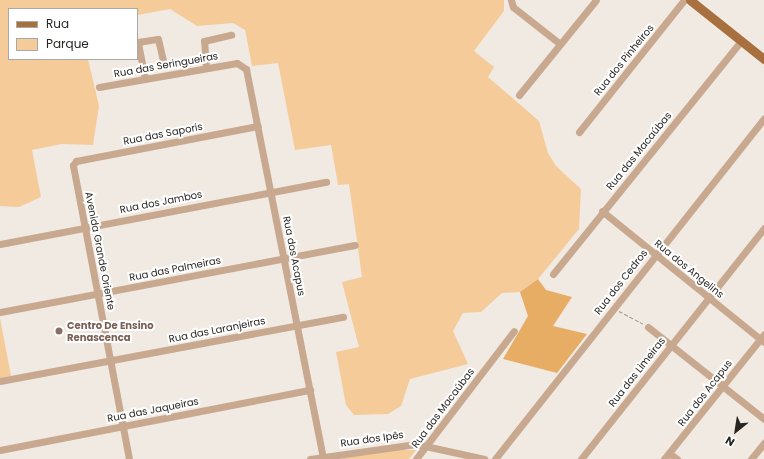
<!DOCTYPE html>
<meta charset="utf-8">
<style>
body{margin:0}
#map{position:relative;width:764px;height:459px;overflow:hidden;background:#f1eae3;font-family:Poppins,sans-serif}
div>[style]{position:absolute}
.green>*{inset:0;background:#f5cb9a}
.forest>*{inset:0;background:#e7ad65}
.path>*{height:1px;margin-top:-0.5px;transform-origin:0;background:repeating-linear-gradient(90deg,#9a9690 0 4px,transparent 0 6px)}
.minor>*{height:7px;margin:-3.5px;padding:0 3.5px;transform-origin:3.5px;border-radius:3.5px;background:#c8a990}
.major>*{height:9px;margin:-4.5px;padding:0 4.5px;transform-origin:4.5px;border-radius:4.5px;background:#a7703e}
.dots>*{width:11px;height:11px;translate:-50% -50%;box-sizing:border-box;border:2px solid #fff;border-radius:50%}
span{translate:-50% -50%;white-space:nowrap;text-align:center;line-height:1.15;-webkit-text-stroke:4px #fff;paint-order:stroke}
.street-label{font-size:10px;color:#272522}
.education-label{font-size:10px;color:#785e54;font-weight:700}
.left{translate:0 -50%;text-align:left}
.legend{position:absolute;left:8px;top:8px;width:130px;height:52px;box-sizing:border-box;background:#fff;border:1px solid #a9a8a7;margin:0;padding:5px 7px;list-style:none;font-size:12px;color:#272522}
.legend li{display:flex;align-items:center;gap:8px;height:20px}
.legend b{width:20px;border:1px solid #a9a8a7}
.north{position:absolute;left:716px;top:411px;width:40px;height:40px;-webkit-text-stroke:3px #fff;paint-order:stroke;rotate:210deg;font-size:11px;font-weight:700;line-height:16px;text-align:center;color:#272522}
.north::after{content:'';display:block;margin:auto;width:14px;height:18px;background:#272522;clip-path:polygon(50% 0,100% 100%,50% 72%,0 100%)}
</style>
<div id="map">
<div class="green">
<div style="clip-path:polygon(0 0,504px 0,504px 11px,474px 51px,494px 67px,488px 77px,539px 121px,548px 153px,556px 166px,581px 189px,579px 229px,538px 279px,520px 292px,502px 293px,481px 312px,463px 313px,453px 331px,468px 364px,410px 379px,401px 406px,388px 414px,354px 415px,346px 405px,336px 352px,359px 347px,342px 282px,362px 277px,349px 184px,338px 185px,331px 145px,295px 150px,278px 63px,252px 66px,245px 30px,233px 23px,197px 26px,170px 9px,137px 15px,137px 9px,9px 9px,9px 59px,88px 59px,99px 106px,93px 145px,62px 144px,32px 150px,41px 197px,19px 207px,0 206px)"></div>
<div style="clip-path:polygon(0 318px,11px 376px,0 378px)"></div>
<div style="clip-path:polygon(393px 450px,416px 450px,409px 459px,338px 459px)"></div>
</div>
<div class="forest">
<div style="clip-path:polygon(538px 279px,546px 290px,572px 297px,553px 326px,587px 334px,557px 373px,503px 359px,528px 316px,520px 292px)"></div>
</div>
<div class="path">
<div style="left:619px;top:311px;width:27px;rotate:28deg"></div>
</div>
<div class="minor">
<div style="left:511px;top:0;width:7px;rotate:74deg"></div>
<div style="left:513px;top:7px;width:60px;rotate:38.2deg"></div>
<div style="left:206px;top:68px;width:27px;rotate:-94deg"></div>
<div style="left:204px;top:41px;width:28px;rotate:-13deg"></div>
<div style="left:145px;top:79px;width:38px;rotate:-101deg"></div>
<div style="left:138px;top:42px;width:20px;rotate:-9deg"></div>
<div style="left:158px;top:39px;width:23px;rotate:77deg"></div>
<div style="left:99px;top:87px;width:140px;rotate:-9.9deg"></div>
<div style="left:237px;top:63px;width:11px;rotate:34deg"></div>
<div style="left:246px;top:69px;width:398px;rotate:78.8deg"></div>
<div style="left:519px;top:95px;width:122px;rotate:-51deg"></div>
<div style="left:579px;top:132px;width:169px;rotate:-51.5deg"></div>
<div style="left:602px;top:211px;width:208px;rotate:39deg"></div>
<div style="left:0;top:244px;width:332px;rotate:-10.8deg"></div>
<div style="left:553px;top:274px;width:299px;rotate:-51.1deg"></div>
<div style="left:0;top:312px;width:361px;rotate:-10.7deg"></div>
<div style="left:648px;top:327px;width:148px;rotate:38.4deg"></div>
<div style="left:0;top:381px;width:349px;rotate:-10.6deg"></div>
<div style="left:0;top:450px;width:316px;rotate:-11deg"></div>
<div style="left:669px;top:453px;width:10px;rotate:37deg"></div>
<div style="left:129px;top:459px;width:299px;rotate:-100.8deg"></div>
<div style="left:73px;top:165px;width:5px;rotate:-53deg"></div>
<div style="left:76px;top:161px;width:185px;rotate:-10.9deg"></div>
<div style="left:310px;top:459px;width:107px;rotate:-8.1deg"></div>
<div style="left:416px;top:444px;width:70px;rotate:12.4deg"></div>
<div style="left:416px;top:459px;width:161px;rotate:-52.6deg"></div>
<div style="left:495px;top:459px;width:434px;rotate:-51.7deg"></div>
<div style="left:581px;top:459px;width:295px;rotate:-51.6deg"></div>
<div style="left:664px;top:459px;width:160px;rotate:-51.3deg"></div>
<div style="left:751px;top:459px;width:21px;rotate:-51deg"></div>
</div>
<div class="major">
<div style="left:690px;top:0;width:95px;rotate:38.6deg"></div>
</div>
<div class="dots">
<div style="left:59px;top:331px;background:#8d6e63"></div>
</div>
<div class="street-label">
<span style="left:624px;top:60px;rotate:-51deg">Rua dos Pinheiros</span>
<span style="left:166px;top:65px;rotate:-10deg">Rua das Seringueiras</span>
<span style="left:163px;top:134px;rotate:-11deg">Rua das Saporis</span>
<span style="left:639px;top:151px;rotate:-51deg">Rua das Macaúbas</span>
<span style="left:161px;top:202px;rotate:-11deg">Rua dos Jambos</span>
<span style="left:100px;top:251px;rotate:79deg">Avenida Grande Oriente</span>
<span style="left:294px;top:256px;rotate:79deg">Rua dos Acapus</span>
<span style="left:175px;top:269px;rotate:-11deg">Rua das Palmeiras</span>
<span style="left:689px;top:269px;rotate:39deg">Rua dos Angelins</span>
<span style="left:621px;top:282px;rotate:-52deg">Rua dos Cedros</span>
<span style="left:217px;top:330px;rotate:-11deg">Rua das Laranjeiras</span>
<span style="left:637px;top:372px;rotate:-52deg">Rua das Limeiras</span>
<span style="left:705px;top:393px;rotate:-52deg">Rua dos Acapus</span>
<span style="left:443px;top:408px;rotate:-53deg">Rua das Macaúbas</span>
<span style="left:153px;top:410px;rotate:-11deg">Rua das Jaqueiras</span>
<span style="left:372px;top:439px;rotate:-8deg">Rua dos Ipês</span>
</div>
<div class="education-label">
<span class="left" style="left:67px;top:331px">Centro De Ensino<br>Renascenca</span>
</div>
<ul class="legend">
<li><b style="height:5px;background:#a7703e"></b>Rua</li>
<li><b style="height:11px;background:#f5cb9a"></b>Parque</li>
</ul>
<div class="north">N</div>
</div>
